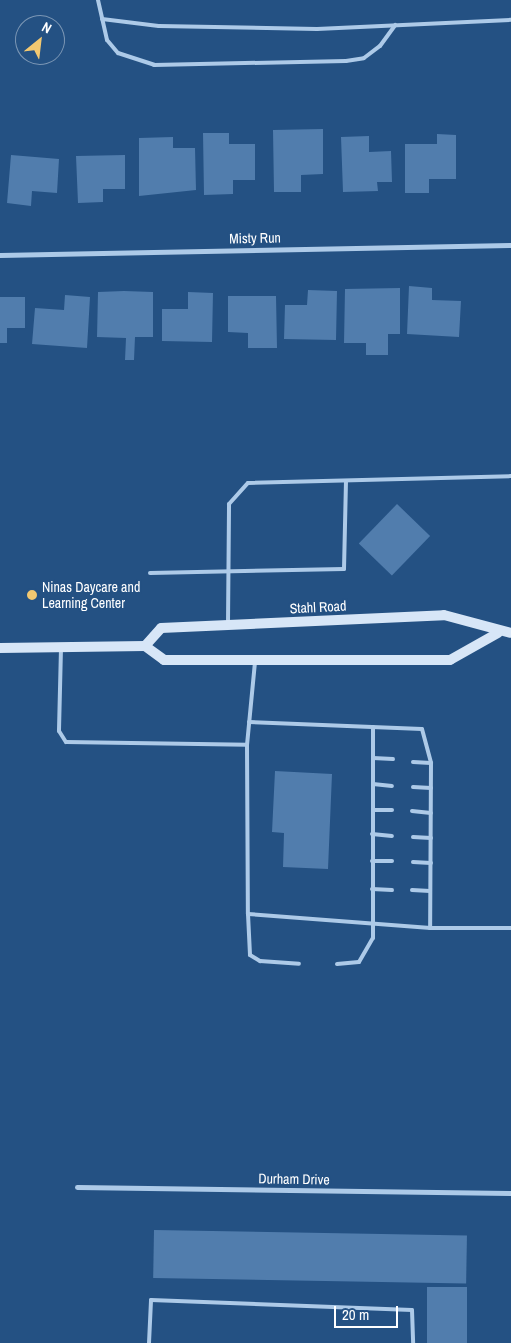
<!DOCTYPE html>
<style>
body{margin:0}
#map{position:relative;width:511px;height:1343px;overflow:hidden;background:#245183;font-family:"Archivo Narrow",sans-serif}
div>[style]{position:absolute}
.building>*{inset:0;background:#517dad;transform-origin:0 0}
.lane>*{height:4px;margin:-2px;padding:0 2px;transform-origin:2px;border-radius:2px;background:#adcae8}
.street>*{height:5px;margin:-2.5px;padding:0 2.5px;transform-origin:2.5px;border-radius:2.5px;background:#adcae8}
.secondary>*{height:10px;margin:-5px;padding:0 5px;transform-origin:5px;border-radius:5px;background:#d7e6f7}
.dots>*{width:14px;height:14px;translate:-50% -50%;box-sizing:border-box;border:2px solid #245183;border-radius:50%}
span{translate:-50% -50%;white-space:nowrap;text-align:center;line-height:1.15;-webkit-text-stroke:4px #245183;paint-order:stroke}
.street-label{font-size:14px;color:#fff}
.poi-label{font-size:14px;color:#fff}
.left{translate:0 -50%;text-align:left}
.north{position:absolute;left:15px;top:15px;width:50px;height:50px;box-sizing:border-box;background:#245183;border:1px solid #7c97b5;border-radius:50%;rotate:29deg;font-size:14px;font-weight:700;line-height:20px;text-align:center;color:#fff}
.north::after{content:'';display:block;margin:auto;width:18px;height:22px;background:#f2c871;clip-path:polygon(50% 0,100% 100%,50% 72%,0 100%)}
.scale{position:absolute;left:334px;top:1306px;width:64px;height:22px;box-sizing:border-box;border:2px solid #fff;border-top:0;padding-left:6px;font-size:15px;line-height:18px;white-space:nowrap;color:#fff;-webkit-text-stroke:4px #245183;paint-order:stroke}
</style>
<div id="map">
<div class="building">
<div style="clip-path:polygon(323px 129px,323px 174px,301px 175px,301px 192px,274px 192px,273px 130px)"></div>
<div style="clip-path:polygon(203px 133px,229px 133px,229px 144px,255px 144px,255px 180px,233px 180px,233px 194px,204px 195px)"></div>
<div style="clip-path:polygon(437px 134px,456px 135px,456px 179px,429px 179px,429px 193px,405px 193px,405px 144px,437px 144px)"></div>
<div style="clip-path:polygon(369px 136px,369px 152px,391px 151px,392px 182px,377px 182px,378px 191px,343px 192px,341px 137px)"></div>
<div style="clip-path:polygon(173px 137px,173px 148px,195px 148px,196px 190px,139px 196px,139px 138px)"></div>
<div style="clip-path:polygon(11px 155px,59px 159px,57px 193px,32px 191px,31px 206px,7px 203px)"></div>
<div style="clip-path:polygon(125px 155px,125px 189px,103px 189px,103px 202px,78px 203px,76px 156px)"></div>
<div style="clip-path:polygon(409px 286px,432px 288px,432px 300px,461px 301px,459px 337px,407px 334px)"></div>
<div style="clip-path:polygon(400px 288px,400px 334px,388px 334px,388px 355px,366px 355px,366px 343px,344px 343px,345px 289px)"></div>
<div style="clip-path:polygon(308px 290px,337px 291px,336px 340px,284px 339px,285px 305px,307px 305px)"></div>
<div style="clip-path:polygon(124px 291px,153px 292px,153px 337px,135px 337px,134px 360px,125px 360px,126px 338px,97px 337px,98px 292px)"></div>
<div style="clip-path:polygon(188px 292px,213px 293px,212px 342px,162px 341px,162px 309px,188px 309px)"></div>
<div style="clip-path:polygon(65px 295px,90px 297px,87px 348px,32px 344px,35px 308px,64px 310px)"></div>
<div style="clip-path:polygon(228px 296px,276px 296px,277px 348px,248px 348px,248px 333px,228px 332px)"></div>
<div style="clip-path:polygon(0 297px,25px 297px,25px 328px,7px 328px,7px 343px,0 343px)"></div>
<div style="left:397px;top:504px;width:46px;height:55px;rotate:44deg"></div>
<div style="clip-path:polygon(275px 771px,332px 774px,328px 869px,283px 867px,284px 833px,272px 832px)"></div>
<div style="left:154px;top:1230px;width:313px;height:48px;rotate:1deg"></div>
<div style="left:427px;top:1287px;width:40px;height:56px"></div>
</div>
<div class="lane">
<div style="left:98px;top:0;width:41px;rotate:77.3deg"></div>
<div style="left:107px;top:40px;width:17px;rotate:50deg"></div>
<div style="left:118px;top:53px;width:38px;rotate:18deg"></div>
<div style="left:154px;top:65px;width:192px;rotate:-1.2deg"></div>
<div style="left:346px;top:61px;width:18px;rotate:-9deg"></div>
<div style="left:364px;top:58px;width:20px;rotate:-37deg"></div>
<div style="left:380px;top:46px;width:26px;rotate:-54deg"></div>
<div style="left:102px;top:19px;width:57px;rotate:7deg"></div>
<div style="left:159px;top:26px;width:158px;rotate:1.1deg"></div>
<div style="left:317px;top:29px;width:194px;rotate:-2.7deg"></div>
<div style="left:150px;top:573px;width:194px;rotate:-1.2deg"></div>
<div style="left:344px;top:569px;width:87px;rotate:-88.7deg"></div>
<div style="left:228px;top:623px;width:119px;rotate:-89.5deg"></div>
<div style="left:229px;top:504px;width:28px;rotate:-48deg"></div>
<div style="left:248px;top:483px;width:263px;rotate:-1.5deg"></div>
<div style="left:61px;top:648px;width:83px;rotate:91.4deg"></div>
<div style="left:59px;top:731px;width:13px;rotate:58deg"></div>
<div style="left:66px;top:742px;width:181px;rotate:0.9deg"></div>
<div style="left:255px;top:662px;width:83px;rotate:95.5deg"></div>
<div style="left:247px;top:745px;width:169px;rotate:89.7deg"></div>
<div style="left:248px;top:914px;width:183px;rotate:4.4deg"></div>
<div style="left:430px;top:928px;width:81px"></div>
<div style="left:249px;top:722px;width:173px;rotate:2.3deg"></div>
<div style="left:422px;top:729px;width:35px;rotate:75deg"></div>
<div style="left:431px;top:763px;width:165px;rotate:90.3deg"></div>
<div style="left:373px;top:758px;width:20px;rotate:3deg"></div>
<div style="left:413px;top:762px;width:18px;rotate:3deg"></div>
<div style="left:373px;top:784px;width:19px;rotate:6deg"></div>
<div style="left:413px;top:787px;width:18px;rotate:3deg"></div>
<div style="left:373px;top:810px;width:19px"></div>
<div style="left:412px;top:811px;width:19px;rotate:6deg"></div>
<div style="left:372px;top:834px;width:20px;rotate:6deg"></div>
<div style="left:413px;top:837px;width:18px;rotate:3deg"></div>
<div style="left:372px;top:861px;width:20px"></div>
<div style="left:413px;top:862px;width:18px;rotate:3deg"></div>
<div style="left:372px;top:889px;width:20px;rotate:3deg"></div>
<div style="left:412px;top:890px;width:18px;rotate:3deg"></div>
<div style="left:248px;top:914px;width:41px;rotate:87.2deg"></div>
<div style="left:250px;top:955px;width:12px;rotate:31deg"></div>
<div style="left:260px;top:961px;width:39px;rotate:4deg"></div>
<div style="left:337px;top:964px;width:22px;rotate:-5deg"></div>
<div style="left:359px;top:962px;width:28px;rotate:-60deg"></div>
<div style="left:373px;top:938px;width:211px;rotate:-90deg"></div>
<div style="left:149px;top:1343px;width:43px;rotate:-87.3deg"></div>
<div style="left:151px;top:1300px;width:261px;rotate:2.2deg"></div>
<div style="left:412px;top:1310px;width:33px;rotate:88deg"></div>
</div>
<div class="street">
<div style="left:0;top:255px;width:511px;rotate:-1.12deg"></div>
<div style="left:77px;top:1187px;width:434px;rotate:0.8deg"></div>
</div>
<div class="secondary">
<div style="left:145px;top:646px;width:24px;rotate:-48deg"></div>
<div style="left:161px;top:628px;width:283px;rotate:-2.6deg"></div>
<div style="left:444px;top:615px;width:69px;rotate:15deg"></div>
<div style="left:0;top:648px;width:145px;rotate:-0.8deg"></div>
<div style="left:145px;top:646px;width:24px;rotate:36deg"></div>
<div style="left:164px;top:660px;width:286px"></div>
<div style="left:450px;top:660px;width:55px;rotate:-29.4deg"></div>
</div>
<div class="dots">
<div style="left:32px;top:595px;background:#f2c871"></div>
</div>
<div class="street-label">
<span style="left:255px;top:238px;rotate:-1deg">Misty Run</span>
<span style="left:318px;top:607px;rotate:-3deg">Stahl Road</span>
<span style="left:294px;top:1179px;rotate:1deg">Durham Drive</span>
</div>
<div class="poi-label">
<span class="left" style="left:42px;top:595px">Ninas Daycare and<br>Learning Center</span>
</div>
<div class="north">N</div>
<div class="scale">20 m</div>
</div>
